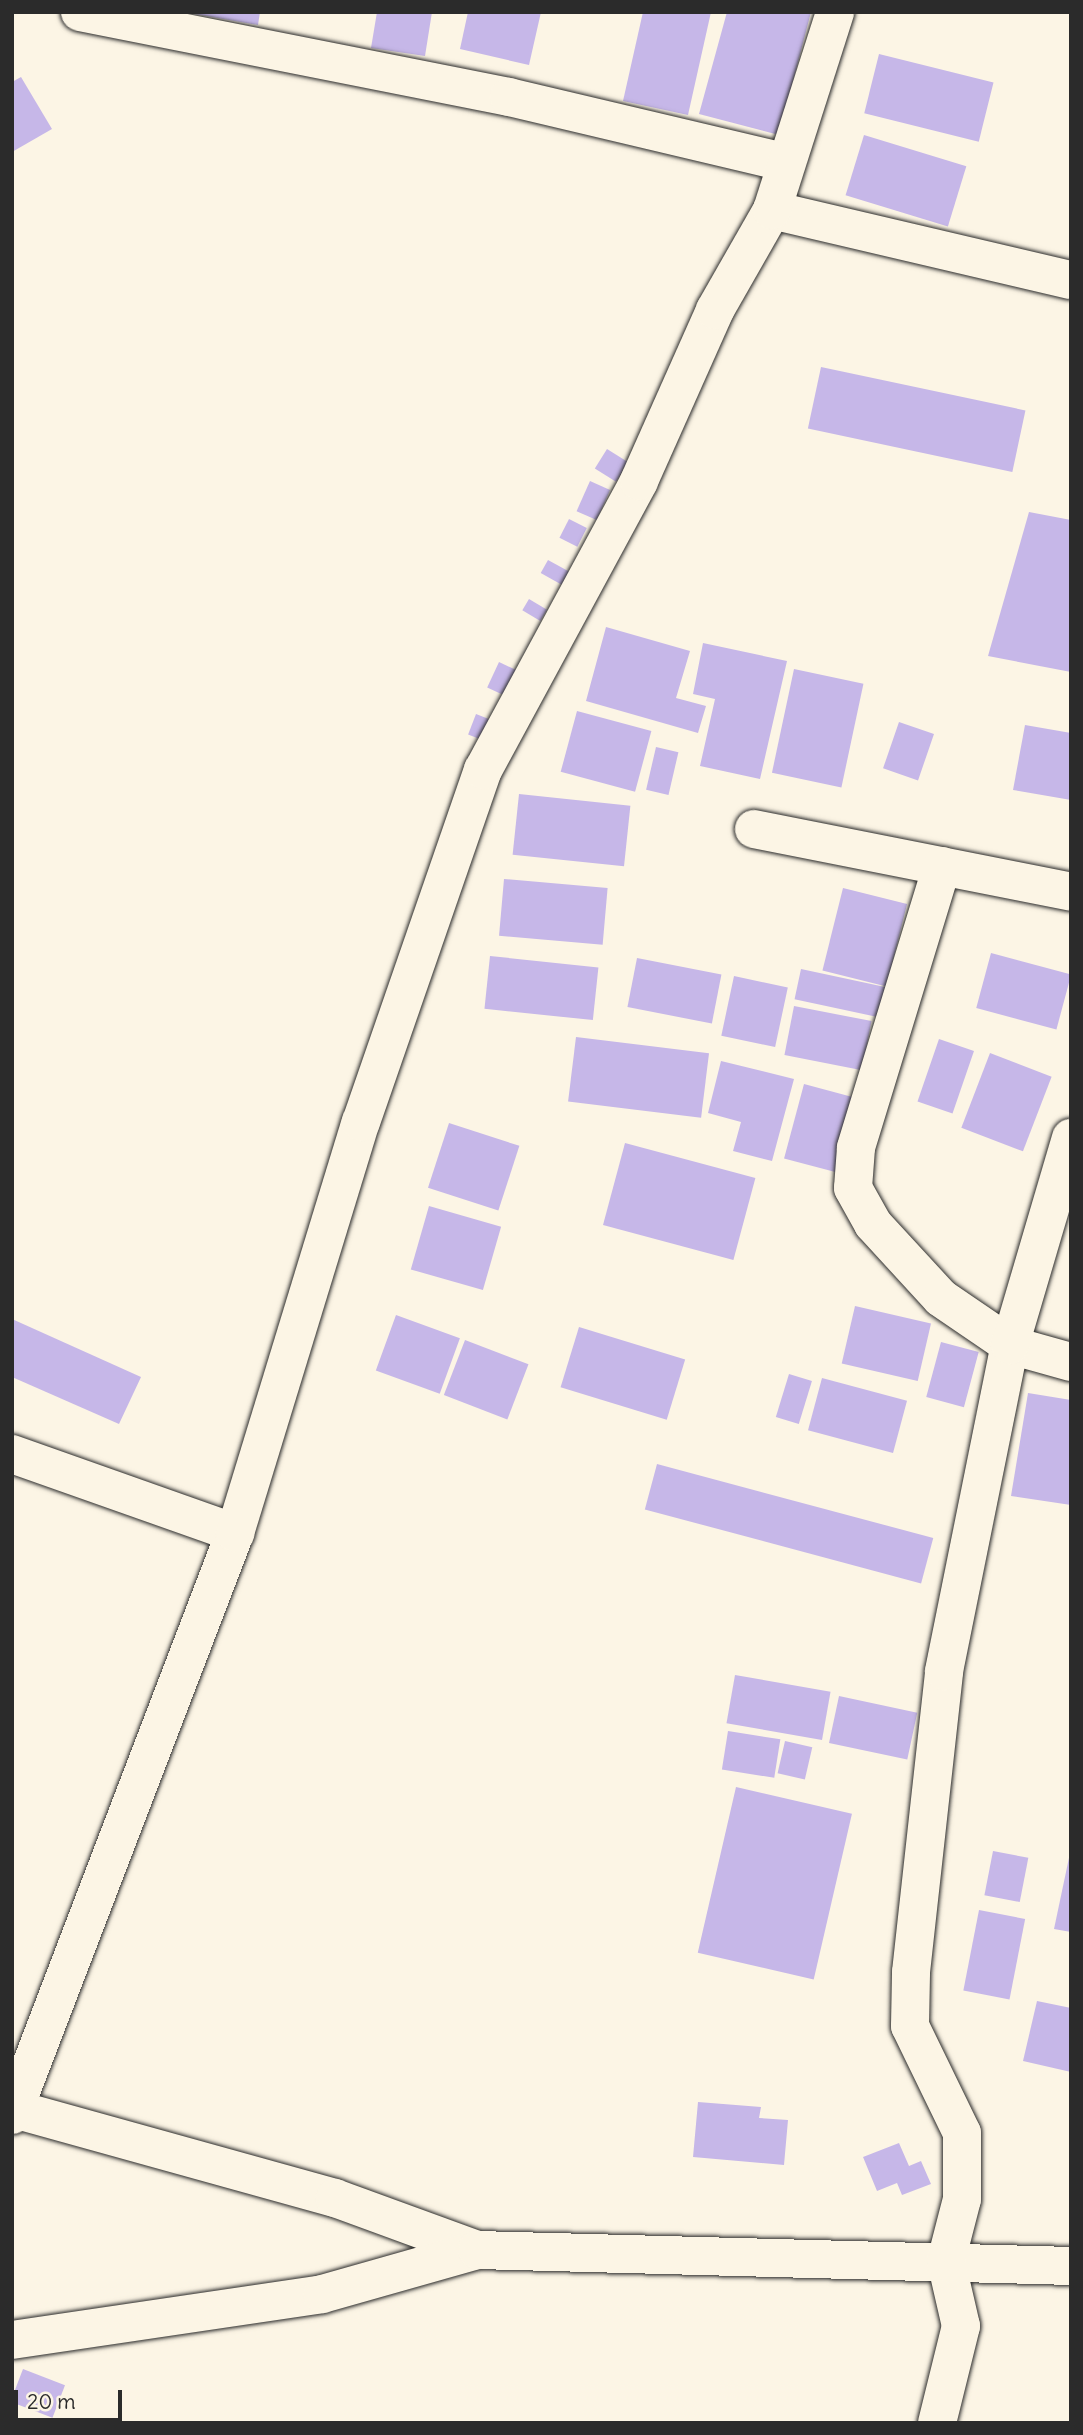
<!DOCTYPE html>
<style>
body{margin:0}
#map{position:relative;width:1083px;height:2435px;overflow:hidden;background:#fcf5e5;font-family:Delius,sans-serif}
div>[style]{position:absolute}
.building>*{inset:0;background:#c6b7e8;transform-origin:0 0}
.roads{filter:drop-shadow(0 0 2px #2b2b2b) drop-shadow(0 0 2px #2b2b2b)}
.minor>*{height:38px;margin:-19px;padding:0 19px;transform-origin:19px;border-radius:19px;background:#fcf5e5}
span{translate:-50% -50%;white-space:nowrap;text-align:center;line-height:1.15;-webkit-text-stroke:7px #fcf5e5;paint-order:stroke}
.frame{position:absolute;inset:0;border:14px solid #2b2b2b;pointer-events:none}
.scale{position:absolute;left:14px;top:2390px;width:108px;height:32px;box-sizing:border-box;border:4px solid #2b2b2b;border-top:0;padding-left:9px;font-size:21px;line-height:24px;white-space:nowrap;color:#2b2b2b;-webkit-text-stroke:5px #fcf5e5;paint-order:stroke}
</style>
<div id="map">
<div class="building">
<div style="clip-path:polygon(183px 12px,260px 12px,258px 25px)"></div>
<div style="clip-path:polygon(377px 12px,432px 12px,425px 56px,371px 48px)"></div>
<div style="clip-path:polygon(468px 12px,541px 12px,529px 65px,460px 49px)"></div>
<div style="clip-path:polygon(643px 12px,711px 12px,688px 115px,623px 101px)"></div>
<div style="clip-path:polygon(727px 12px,811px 12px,779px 135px,699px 114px)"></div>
<div style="left:879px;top:54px;width:118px;height:61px;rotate:14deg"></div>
<div style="clip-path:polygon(21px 77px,52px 129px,12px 152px,12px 82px)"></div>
<div style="left:864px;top:135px;width:107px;height:63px;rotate:17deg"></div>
<div style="left:821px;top:367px;width:209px;height:63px;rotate:12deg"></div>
<div style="left:607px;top:449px;width:25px;height:23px;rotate:32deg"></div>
<div style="left:590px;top:481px;width:22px;height:33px;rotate:24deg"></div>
<div style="clip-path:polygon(1029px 512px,1071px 520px,1071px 672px,988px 656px)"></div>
<div style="left:569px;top:519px;width:20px;height:21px;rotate:27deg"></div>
<div style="left:548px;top:560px;width:25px;height:15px;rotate:29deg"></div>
<div style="left:529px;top:599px;width:21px;height:13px;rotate:31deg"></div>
<div style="clip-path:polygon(606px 627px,690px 651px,676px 698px,706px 706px,698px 733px,586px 701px)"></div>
<div style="clip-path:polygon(703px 643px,787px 661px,760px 779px,700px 766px,715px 699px,693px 694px)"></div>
<div style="left:499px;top:662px;width:21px;height:28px;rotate:25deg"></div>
<div style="left:794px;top:669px;width:71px;height:106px;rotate:12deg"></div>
<div style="left:577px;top:711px;width:77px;height:63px;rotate:15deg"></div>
<div style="left:476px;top:714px;width:22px;height:22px;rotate:21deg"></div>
<div style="left:899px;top:722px;width:37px;height:49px;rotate:19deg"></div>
<div style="clip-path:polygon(1025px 725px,1071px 733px,1071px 800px,1013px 790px)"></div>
<div style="left:656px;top:747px;width:23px;height:44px;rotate:13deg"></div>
<div style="left:519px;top:794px;width:112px;height:61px;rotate:6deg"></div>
<div style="left:504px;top:879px;width:104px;height:57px;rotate:5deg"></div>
<div style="left:843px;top:888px;width:66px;height:85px;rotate:14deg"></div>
<div style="left:991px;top:953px;width:83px;height:57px;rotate:15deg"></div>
<div style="left:490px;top:956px;width:109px;height:53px;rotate:6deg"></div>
<div style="left:637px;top:958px;width:86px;height:50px;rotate:11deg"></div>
<div style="left:801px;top:969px;width:86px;height:31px;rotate:12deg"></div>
<div style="left:734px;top:976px;width:55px;height:61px;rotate:12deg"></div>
<div style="left:794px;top:1006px;width:79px;height:50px;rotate:11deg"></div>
<div style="left:576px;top:1037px;width:134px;height:65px;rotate:7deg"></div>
<div style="left:939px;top:1039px;width:37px;height:66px;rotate:19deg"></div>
<div style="left:990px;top:1053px;width:66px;height:80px;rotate:21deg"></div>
<div style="clip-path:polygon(721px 1061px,794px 1079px,772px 1161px,733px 1151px,741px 1122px,708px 1113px)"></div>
<div style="left:804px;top:1084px;width:53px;height:77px;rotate:15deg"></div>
<div style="left:449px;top:1123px;width:74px;height:68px;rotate:18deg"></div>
<div style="left:625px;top:1143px;width:135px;height:85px;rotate:15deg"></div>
<div style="left:429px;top:1206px;width:75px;height:66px;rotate:16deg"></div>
<div style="left:855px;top:1306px;width:78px;height:59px;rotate:13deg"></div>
<div style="left:396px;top:1315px;width:68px;height:59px;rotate:20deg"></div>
<div style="clip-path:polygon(12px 1319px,141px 1377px,119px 1424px,12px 1377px)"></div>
<div style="left:579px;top:1327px;width:111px;height:63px;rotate:17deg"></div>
<div style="left:465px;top:1340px;width:68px;height:59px;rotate:21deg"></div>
<div style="left:941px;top:1342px;width:39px;height:57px;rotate:15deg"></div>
<div style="left:789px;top:1374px;width:24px;height:45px;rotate:17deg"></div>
<div style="left:822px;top:1378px;width:88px;height:54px;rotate:15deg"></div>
<div style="clip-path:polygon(1028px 1393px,1071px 1400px,1071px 1505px,1011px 1496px)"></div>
<div style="left:657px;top:1464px;width:286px;height:47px;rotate:15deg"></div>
<div style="left:735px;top:1675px;width:97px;height:49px;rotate:10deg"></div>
<div style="left:839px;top:1696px;width:80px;height:48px;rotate:12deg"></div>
<div style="left:728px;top:1731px;width:53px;height:39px;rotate:9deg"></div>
<div style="left:785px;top:1741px;width:28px;height:33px;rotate:13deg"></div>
<div style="left:736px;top:1787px;width:119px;height:170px;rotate:13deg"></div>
<div style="left:993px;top:1851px;width:36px;height:45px;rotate:11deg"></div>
<div style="clip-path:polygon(1070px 1853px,1071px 1854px,1071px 1932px,1054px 1929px)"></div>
<div style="left:979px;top:1910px;width:47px;height:82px;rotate:11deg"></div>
<div style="clip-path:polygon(1037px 2001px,1071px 2008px,1071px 2072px,1023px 2061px)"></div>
<div style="clip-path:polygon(698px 2102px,761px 2107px,759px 2118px,788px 2120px,784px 2165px,693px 2157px)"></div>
<div style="clip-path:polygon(899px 2143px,909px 2166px,921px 2161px,931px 2184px,902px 2195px,897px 2183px,877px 2191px,863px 2157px)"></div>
<div style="left:23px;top:2369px;width:45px;height:35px;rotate:21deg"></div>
</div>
<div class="roads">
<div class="minor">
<div style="left:80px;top:12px;width:437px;rotate:11.2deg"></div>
<div style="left:509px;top:97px;width:284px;rotate:13.3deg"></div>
<div style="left:772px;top:210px;width:307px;rotate:13.2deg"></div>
<div style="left:754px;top:829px;width:323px;rotate:11.2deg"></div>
<div style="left:942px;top:866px;width:295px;rotate:107deg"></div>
<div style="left:856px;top:1148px;width:40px;rotate:94.3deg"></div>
<div style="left:853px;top:1188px;width:41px;rotate:60.9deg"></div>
<div style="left:873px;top:1224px;width:100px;rotate:47.4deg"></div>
<div style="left:941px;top:1298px;width:83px;rotate:34.3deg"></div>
<div style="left:1010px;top:1345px;width:63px;rotate:15.6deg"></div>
<div style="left:12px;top:1454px;width:237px;rotate:19.5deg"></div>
<div style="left:14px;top:2109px;width:333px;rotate:15.5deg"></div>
<div style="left:335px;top:2198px;width:151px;rotate:20.1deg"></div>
<div style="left:12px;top:2115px;width:623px;rotate:-69.04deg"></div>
<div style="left:235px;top:1533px;width:430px;rotate:-73deg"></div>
<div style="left:361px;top:1122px;width:373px;rotate:-70.9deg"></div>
<div style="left:483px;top:770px;width:328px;rotate:-61.6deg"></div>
<div style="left:639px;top:481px;width:187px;rotate:-66deg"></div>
<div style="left:715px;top:310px;width:115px;rotate:-60.3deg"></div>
<div style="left:772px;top:210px;width:208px;rotate:-72.3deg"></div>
<div style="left:12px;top:2340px;width:313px;rotate:-8.4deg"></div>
<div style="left:322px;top:2294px;width:161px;rotate:-15.8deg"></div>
<div style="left:477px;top:2250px;width:594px;rotate:1.54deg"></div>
<div style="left:937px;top:2423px;width:100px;rotate:-76.1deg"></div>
<div style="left:961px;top:2326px;width:67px;rotate:-103deg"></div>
<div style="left:946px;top:2261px;width:64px;rotate:-75.5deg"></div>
<div style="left:962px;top:2199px;width:66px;rotate:-90deg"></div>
<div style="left:962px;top:2133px;width:119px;rotate:-115.9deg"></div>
<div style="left:910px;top:2026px;width:54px;rotate:-88.9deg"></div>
<div style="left:911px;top:1972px;width:303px;rotate:-83.7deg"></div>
<div style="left:944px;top:1671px;width:333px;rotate:-78.6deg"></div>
<div style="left:1010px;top:1345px;width:216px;rotate:-73.6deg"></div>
</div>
</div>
<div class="frame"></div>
<div class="scale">20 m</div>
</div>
